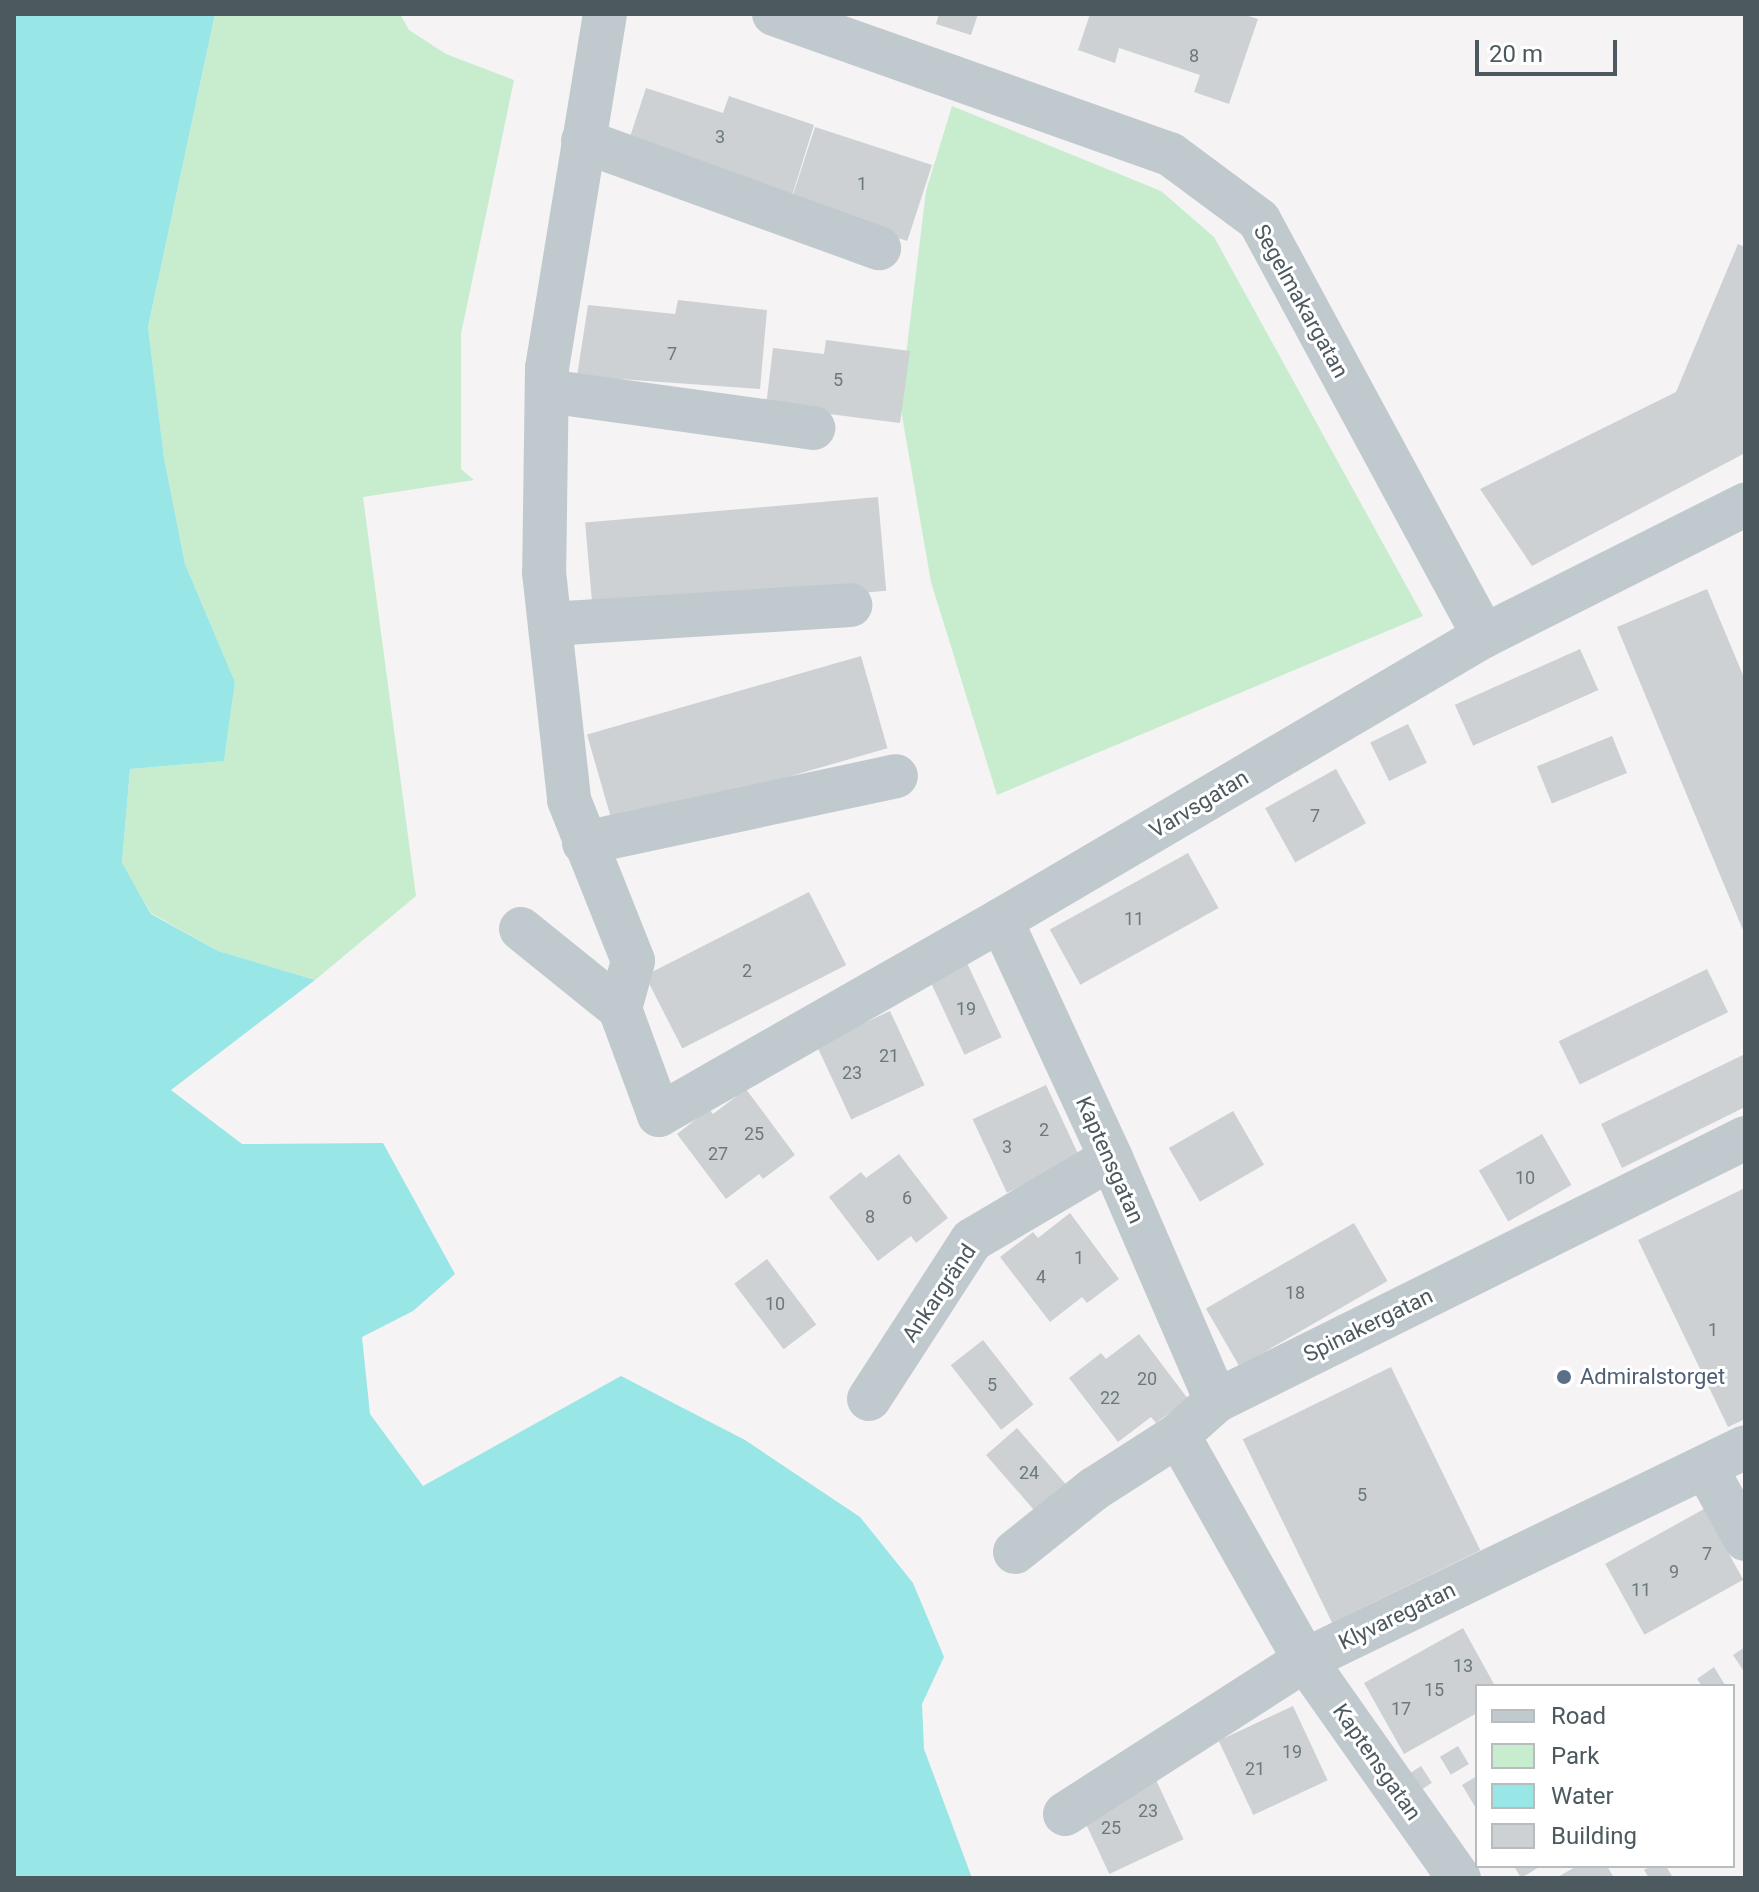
<!DOCTYPE html>
<meta charset="utf-8">
<style>
body{margin:0}
#map{position:relative;width:1759px;height:1892px;overflow:hidden;background:#f5f3f3;font-family:Roboto,sans-serif}
div>[style]{position:absolute}
.green>*{inset:0;background:#c7edce}
.water>*{inset:0;background:#98e6e6}
.building>*{inset:0;background:#cdd1d4;transform-origin:0 0}
.minor>*{height:44px;margin:-22px;padding:0 22px;transform-origin:22px;border-radius:22px;background:#c0cace}
.dots>*{width:22px;height:22px;translate:-50% -50%;box-sizing:border-box;border:4px solid #fff;border-radius:50%}
span{translate:-50% -50%;white-space:nowrap;text-align:center;line-height:1.15;-webkit-text-stroke:6px #fff;paint-order:stroke}
.number-label{font-size:18px;color:#6c787c}
.number-label span{-webkit-text-stroke-width:0}
.street-label{font-size:22px;color:#4c5a5f}
.service-label{font-size:22px;color:#4e5e75}
.left{translate:0 -50%;text-align:left}
.frame{position:absolute;inset:0;border:16px solid #4c5a5f;pointer-events:none}
.legend{position:absolute;left:1475px;top:1684px;width:260px;height:184px;box-sizing:border-box;background:#fff;border:2px solid #b7bdbf;margin:0;padding:10px 14px;list-style:none;font-size:24px;color:#4c5a5f}
.legend li{display:flex;align-items:center;gap:16px;height:40px}
.legend b{width:40px;border:2px solid #b7bdbf}
.scale{position:absolute;left:1475px;top:40px;width:142px;height:36px;box-sizing:border-box;border:4px solid #4c5a5f;border-top:0;padding-left:10px;font-size:24px;line-height:28px;white-space:nowrap;color:#4c5a5f;-webkit-text-stroke:6px #fff;paint-order:stroke}
</style>
<div id="map">
<div class="green">
<div style="clip-path:polygon(215px 14px,400px 14px,409px 30px,446px 54px,514px 80px,461px 334px,461px 469px,474px 480px,363px 497px,416px 896px,315px 980px,218px 951px,151px 913px,122px 864px,130px 769px,224px 761px,235px 682px,185px 564px,164px 458px,148px 327px)"></div>
<div style="clip-path:polygon(952px 106px,1161px 191px,1214px 237px,1423px 616px,997px 795px,931px 582px,900px 404px,926px 191px)"></div>
</div>
<div class="water">
<div style="clip-path:polygon(14px 14px,215px 14px,148px 327px,164px 458px,185px 564px,235px 682px,224px 761px,130px 769px,122px 863px,151px 914px,218px 951px,315px 980px,171px 1090px,242px 1144px,383px 1143px,455px 1274px,413px 1311px,362px 1337px,370px 1414px,423px 1486px,621px 1376px,745px 1440px,860px 1517px,913px 1583px,944px 1657px,922px 1704px,924px 1749px,972px 1878px,14px 1878px)"></div>
</div>
<div class="building">
<div style="clip-path:polygon(939px 14px,978px 14px,971px 35px,936px 24px)"></div>
<div style="clip-path:polygon(1090px 14px,1242px 14px,1258px 19px,1229px 104px,1194px 92px,1200px 75px,1119px 48px,1115px 63px,1078px 50px)"></div>
<div style="clip-path:polygon(646px 88px,723px 113px,729px 96px,814px 125px,790px 202px,626px 149px)"></div>
<div style="left:815px;top:127px;width:123px;height:80px;rotate:18deg"></div>
<div style="clip-path:polygon(1738px 244px,1745px 247px,1745px 453px,1532px 566px,1480px 489px,1676px 392px)"></div>
<div style="clip-path:polygon(678px 300px,767px 310px,760px 389px,577px 376px,588px 305px,675px 314px)"></div>
<div style="clip-path:polygon(826px 340px,910px 351px,900px 423px,766px 406px,773px 348px,824px 354px)"></div>
<div style="left:878px;top:497px;width:94px;height:294px;rotate:85deg"></div>
<div style="clip-path:polygon(1707px 589px,1745px 680px,1745px 935px,1617px 627px)"></div>
<div style="left:1580px;top:649px;width:45px;height:137px;rotate:66deg"></div>
<div style="left:861px;top:656px;width:96px;height:285px;rotate:74deg"></div>
<div style="left:1408px;top:724px;width:43px;height:42px;rotate:64deg"></div>
<div style="left:1612px;top:736px;width:40px;height:81px;rotate:68deg"></div>
<div style="left:1336px;top:769px;width:62px;height:81px;rotate:61deg"></div>
<div style="left:1188px;top:853px;width:63px;height:158px;rotate:61deg"></div>
<div style="left:809px;top:892px;width:82px;height:184px;rotate:63deg"></div>
<div style="left:967px;top:963px;width:82px;height:41px;rotate:65deg"></div>
<div style="left:1707px;top:969px;width:48px;height:165px;rotate:64deg"></div>
<div style="left:890px;top:1011px;width:82px;height:81px;rotate:65deg"></div>
<div style="clip-path:polygon(1745px 1054px,1745px 1107px,1622px 1168px,1601px 1124px)"></div>
<div style="left:1046px;top:1085px;width:81px;height:81px;rotate:65deg"></div>
<div style="clip-path:polygon(746px 1089px,795px 1155px,763px 1179px,759px 1174px,726px 1199px,677px 1134px,709px 1109px,713px 1114px)"></div>
<div style="left:1233px;top:1111px;width:62px;height:74px;rotate:60deg"></div>
<div style="left:1542px;top:1134px;width:59px;height:73px;rotate:60deg"></div>
<div style="clip-path:polygon(899px 1154px,948px 1218px,916px 1243px,911px 1236px,878px 1261px,829px 1197px,861px 1172px,866px 1178px)"></div>
<div style="clip-path:polygon(1745px 1188px,1745px 1419px,1728px 1427px,1638px 1240px)"></div>
<div style="clip-path:polygon(1070px 1213px,1119px 1279px,1087px 1303px,1082px 1297px,1050px 1322px,1000px 1257px,1033px 1232px,1038px 1238px)"></div>
<div style="left:1354px;top:1223px;width:67px;height:171px;rotate:60deg"></div>
<div style="left:767px;top:1259px;width:82px;height:41px;rotate:53deg"></div>
<div style="clip-path:polygon(1139px 1334px,1188px 1399px,1156px 1423px,1151px 1417px,1118px 1442px,1069px 1378px,1101px 1353px,1106px 1359px)"></div>
<div style="left:983px;top:1340px;width:82px;height:41px;rotate:52deg"></div>
<div style="left:1391px;top:1367px;width:204px;height:165px;rotate:64deg"></div>
<div style="left:1017px;top:1428px;width:82px;height:41px;rotate:49deg"></div>
<div style="left:1704px;top:1509px;width:81px;height:113px;rotate:61deg"></div>
<div style="clip-path:polygon(1463px 1628px,1495px 1686px,1477px 1686px,1477px 1713px,1404px 1754px,1364px 1683px)"></div>
<div style="clip-path:polygon(1745px 1647px,1745px 1673px,1733px 1655px)"></div>
<div style="clip-path:polygon(1714px 1667px,1725px 1685px,1702px 1686px,1697px 1679px)"></div>
<div style="left:1293px;top:1706px;width:82px;height:82px;rotate:65deg"></div>
<div style="left:1458px;top:1746px;width:21px;height:21px;rotate:59deg"></div>
<div style="left:1149px;top:1765px;width:82px;height:82px;rotate:65deg"></div>
<div style="left:1421px;top:1766px;width:20px;height:20px;rotate:57deg"></div>
<div style="clip-path:polygon(1477px 1776px,1477px 1810px,1462px 1785px)"></div>
<div style="clip-path:polygon(1514px 1866px,1541px 1866px,1521px 1878px)"></div>
<div style="clip-path:polygon(1577px 1866px,1607px 1866px,1614px 1878px,1556px 1878px)"></div>
<div style="clip-path:polygon(1651px 1866px,1666px 1866px,1672px 1876px,1649px 1878px,1644px 1870px)"></div>
</div>
<div class="minor">
<div style="left:605px;top:14px;width:359px;rotate:99.3deg"></div>
<div style="left:547px;top:368px;width:204px;rotate:90.8deg"></div>
<div style="left:544px;top:572px;width:229px;rotate:83.7deg"></div>
<div style="left:569px;top:800px;width:173px;rotate:68.3deg"></div>
<div style="left:633px;top:961px;width:50px;rotate:105.2deg"></div>
<div style="left:774px;top:14px;width:420px;rotate:19.5deg"></div>
<div style="left:1170px;top:154px;width:111px;rotate:36.6deg"></div>
<div style="left:1259px;top:220px;width:473px;rotate:61.6deg"></div>
<div style="left:583px;top:141px;width:315px;rotate:19.9deg"></div>
<div style="left:547px;top:391px;width:269px;rotate:7.9deg"></div>
<div style="left:550px;top:624px;width:301px;rotate:-3.6deg"></div>
<div style="left:584px;top:843px;width:319px;rotate:-12.1deg"></div>
<div style="left:1001px;top:920px;width:262px;rotate:65.2deg"></div>
<div style="left:1111px;top:1158px;width:265px;rotate:66.6deg"></div>
<div style="left:521px;top:929px;width:127px;rotate:38.9deg"></div>
<div style="left:620px;top:1009px;width:113px;rotate:69.8deg"></div>
<div style="left:659px;top:1115px;width:394px;rotate:-29.7deg"></div>
<div style="left:1001px;top:920px;width:560px;rotate:-30.46deg"></div>
<div style="left:1484px;top:636px;width:292px;rotate:-26.7deg"></div>
<div style="left:869px;top:1399px;width:189px;rotate:-57.1deg"></div>
<div style="left:972px;top:1240px;width:161px;rotate:-30.5deg"></div>
<div style="left:1178px;top:1435px;width:258px;rotate:60.6deg"></div>
<div style="left:1305px;top:1660px;width:267px;rotate:54.8deg"></div>
<div style="left:1706px;top:1468px;width:81px;rotate:61.2deg"></div>
<div style="left:1015px;top:1552px;width:101px;rotate:-38.6deg"></div>
<div style="left:1094px;top:1489px;width:100px;rotate:-32.7deg"></div>
<div style="left:1178px;top:1435px;width:51px;rotate:-41.8deg"></div>
<div style="left:1216px;top:1401px;width:591px;rotate:-26.43deg"></div>
<div style="left:1065px;top:1814px;width:285px;rotate:-32.7deg"></div>
<div style="left:1305px;top:1660px;width:489px;rotate:-25.8deg"></div>
</div>
<div class="dots">
<div style="left:1564px;top:1377px;background:#5c6f8a"></div>
</div>
<div class="number-label">
<span style="left:1194px;top:56px">8</span>
<span style="left:720px;top:137px">3</span>
<span style="left:862px;top:184px">1</span>
<span style="left:672px;top:354px">7</span>
<span style="left:838px;top:380px">5</span>
<span style="left:1315px;top:816px">7</span>
<span style="left:1134px;top:919px">11</span>
<span style="left:747px;top:971px">2</span>
<span style="left:966px;top:1009px">19</span>
<span style="left:889px;top:1056px">21</span>
<span style="left:852px;top:1073px">23</span>
<span style="left:1044px;top:1130px">2</span>
<span style="left:754px;top:1134px">25</span>
<span style="left:1007px;top:1147px">3</span>
<span style="left:718px;top:1154px">27</span>
<span style="left:1525px;top:1178px">10</span>
<span style="left:907px;top:1198px">6</span>
<span style="left:870px;top:1217px">8</span>
<span style="left:1079px;top:1258px">1</span>
<span style="left:1041px;top:1277px">4</span>
<span style="left:1295px;top:1293px">18</span>
<span style="left:775px;top:1304px">10</span>
<span style="left:1713px;top:1330px">1</span>
<span style="left:1147px;top:1379px">20</span>
<span style="left:992px;top:1385px">5</span>
<span style="left:1110px;top:1398px">22</span>
<span style="left:1029px;top:1473px">24</span>
<span style="left:1362px;top:1495px">5</span>
<span style="left:1707px;top:1554px">7</span>
<span style="left:1674px;top:1572px">9</span>
<span style="left:1641px;top:1590px">11</span>
<span style="left:1463px;top:1666px">13</span>
<span style="left:1434px;top:1690px">15</span>
<span style="left:1401px;top:1709px">17</span>
<span style="left:1292px;top:1752px">19</span>
<span style="left:1255px;top:1769px">21</span>
<span style="left:1148px;top:1811px">23</span>
<span style="left:1111px;top:1828px">25</span>
</div>
<div class="street-label">
<span style="left:1301px;top:301px;rotate:61deg">Segelmakargatan</span>
<span style="left:1199px;top:804px;rotate:-31deg">Varvsgatan</span>
<span style="left:1110px;top:1160px;rotate:66deg">Kaptensgatan</span>
<span style="left:939px;top:1293px;rotate:-56deg">Ankargränd</span>
<span style="left:1368px;top:1325px;rotate:-26deg">Spinakergatan</span>
<span style="left:1397px;top:1616px;rotate:-26deg">Klyvaregatan</span>
<span style="left:1377px;top:1762px;rotate:55deg">Kaptensgatan</span>
</div>
<div class="service-label">
<span class="left" style="left:1580px;top:1377px">Admiralstorget</span>
</div>
<div class="frame"></div>
<ul class="legend">
<li><b style="height:10px;background:#c0cace"></b>Road</li>
<li><b style="height:22px;background:#c7edce"></b>Park</li>
<li><b style="height:22px;background:#98e6e6"></b>Water</li>
<li><b style="height:22px;background:#cdd1d4"></b>Building</li>
</ul>
<div class="scale">20 m</div>
</div>
